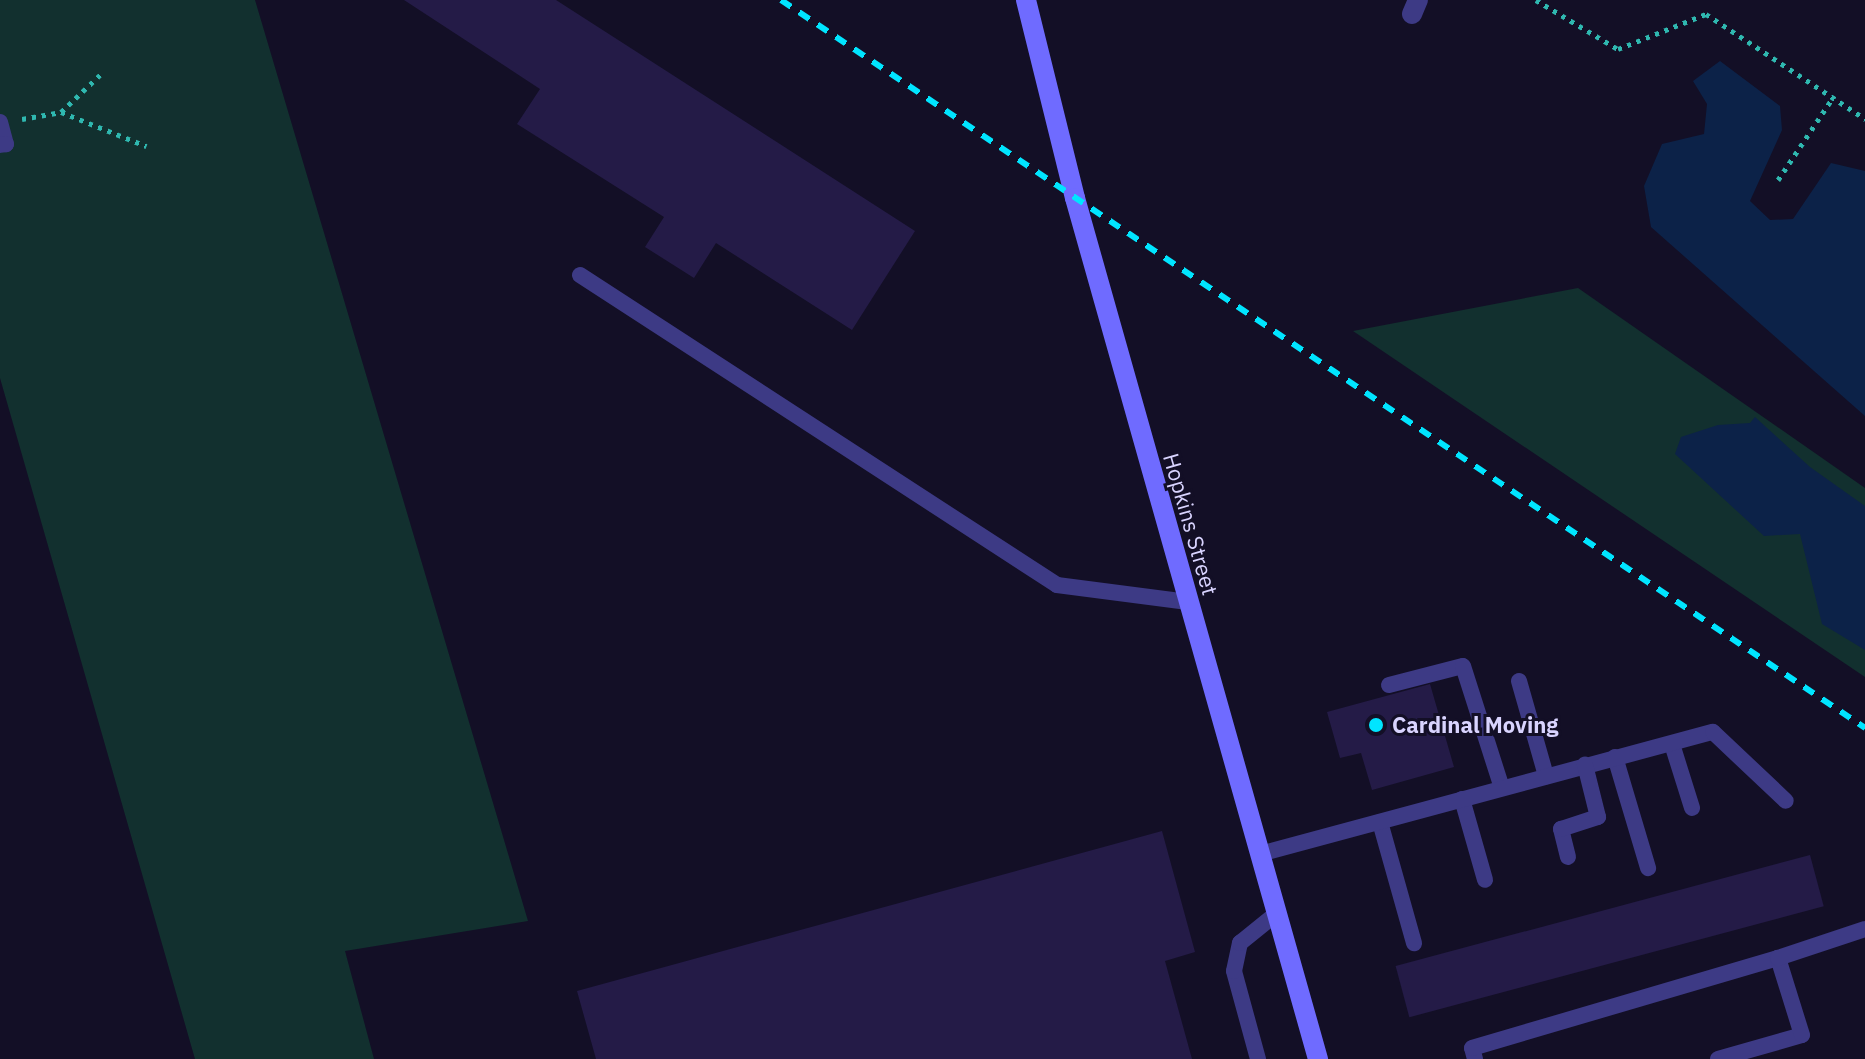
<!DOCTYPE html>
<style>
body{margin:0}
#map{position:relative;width:1865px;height:1059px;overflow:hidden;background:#130f26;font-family:"IBM Plex Sans",sans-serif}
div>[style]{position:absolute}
.green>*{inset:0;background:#12302f}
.water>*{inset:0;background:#0c2248}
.building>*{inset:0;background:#241b47;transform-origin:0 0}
.path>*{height:5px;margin-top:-2.5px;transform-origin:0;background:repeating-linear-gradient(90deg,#2fb8b0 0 4px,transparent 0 10px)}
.service>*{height:16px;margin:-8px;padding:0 8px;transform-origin:8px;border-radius:8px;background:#3d3a85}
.minor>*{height:20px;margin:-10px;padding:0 10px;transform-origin:10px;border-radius:10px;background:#3d3a85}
.secondary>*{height:20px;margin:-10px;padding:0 10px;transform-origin:10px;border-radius:10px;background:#6f6bff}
.rail>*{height:6px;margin-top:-3px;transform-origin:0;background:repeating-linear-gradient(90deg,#00e5ff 0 12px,transparent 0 22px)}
.dots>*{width:22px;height:22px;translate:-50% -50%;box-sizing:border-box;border:4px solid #130f26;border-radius:50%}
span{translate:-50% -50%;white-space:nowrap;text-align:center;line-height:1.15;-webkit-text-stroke:6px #130f26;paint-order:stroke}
.street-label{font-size:22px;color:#d9d4ff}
.poi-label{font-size:22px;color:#d9d4ff;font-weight:700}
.left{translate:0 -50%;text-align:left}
</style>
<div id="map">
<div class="green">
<div style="clip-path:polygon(0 0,255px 0,528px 921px,345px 951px,374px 1059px,195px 1059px,0 378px)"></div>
<div style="clip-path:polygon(1578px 288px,1865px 488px,1865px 677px,1353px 331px)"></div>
</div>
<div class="water">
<div style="clip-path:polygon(1720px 61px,1780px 106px,1782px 130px,1750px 201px,1770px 220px,1793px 219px,1831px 163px,1865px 171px,1865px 416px,1651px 227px,1644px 186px,1662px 144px,1704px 134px,1707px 104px,1693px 81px)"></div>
<div style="clip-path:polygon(1755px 417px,1810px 467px,1865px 506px,1865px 650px,1822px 624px,1800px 534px,1764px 536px,1675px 454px,1681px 437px,1718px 425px,1750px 423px)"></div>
</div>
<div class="building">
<div style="clip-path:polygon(404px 0,556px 0,915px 231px,852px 330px,716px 243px,694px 278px,645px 247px,664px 217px,517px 124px,540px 89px)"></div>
<div style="clip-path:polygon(1430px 684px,1454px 767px,1372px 790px,1361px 753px,1340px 758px,1327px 712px)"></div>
<div style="clip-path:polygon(1162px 831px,1195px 952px,1165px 961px,1192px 1059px,596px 1059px,577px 991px)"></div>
<div style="left:1810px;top:855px;width:53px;height:429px;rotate:75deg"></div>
</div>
<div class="path">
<div style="left:1536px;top:0;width:96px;rotate:30.9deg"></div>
<div style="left:1618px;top:49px;width:95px;rotate:-21.7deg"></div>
<div style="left:1706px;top:14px;width:191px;rotate:33.4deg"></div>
<div style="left:61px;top:112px;width:57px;rotate:-43.6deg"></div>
<div style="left:22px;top:119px;width:40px;rotate:-10deg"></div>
<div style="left:61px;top:112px;width:92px;rotate:21.8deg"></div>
<div style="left:1778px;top:180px;width:101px;rotate:-56.3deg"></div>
</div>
<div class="service">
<div style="left:0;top:122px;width:23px;rotate:75deg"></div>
<div style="left:6px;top:144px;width:6px;rotate:171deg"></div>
<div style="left:580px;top:275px;width:569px;rotate:33.02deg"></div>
<div style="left:1057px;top:585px;width:132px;rotate:7.4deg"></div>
<div style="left:1519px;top:681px;width:99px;rotate:74.1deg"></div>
<div style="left:1389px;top:685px;width:76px;rotate:-14.4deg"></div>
<div style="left:1463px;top:666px;width:128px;rotate:72.3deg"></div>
<div style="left:1672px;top:744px;width:67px;rotate:72.6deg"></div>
<div style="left:1615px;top:757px;width:116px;rotate:73.4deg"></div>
<div style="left:1462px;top:799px;width:84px;rotate:74.1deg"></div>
<div style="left:1380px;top:822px;width:126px;rotate:74.3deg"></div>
<div style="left:1260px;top:854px;width:469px;rotate:-15.1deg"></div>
<div style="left:1713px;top:732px;width:100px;rotate:43.4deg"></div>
<div style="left:1568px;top:857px;width:29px;rotate:-104deg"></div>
<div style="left:1561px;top:829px;width:39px;rotate:-18deg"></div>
<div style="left:1598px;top:817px;width:54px;rotate:-104deg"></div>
<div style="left:1258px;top:1059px;width:91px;rotate:-105.3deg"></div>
<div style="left:1234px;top:971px;width:29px;rotate:-78deg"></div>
<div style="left:1240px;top:943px;width:48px;rotate:-39deg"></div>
<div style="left:1475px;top:1059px;width:11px;rotate:-105deg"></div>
<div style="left:1472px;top:1048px;width:319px;rotate:-16.4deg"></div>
<div style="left:1718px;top:1059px;width:87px;rotate:-15.9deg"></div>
<div style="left:1802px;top:1035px;width:81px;rotate:-107.3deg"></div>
<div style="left:1778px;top:958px;width:92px;rotate:-18.4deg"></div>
</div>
<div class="minor">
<div style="left:1412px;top:14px;width:15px;rotate:-67deg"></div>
</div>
<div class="secondary">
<div style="left:1026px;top:0;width:204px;rotate:76.1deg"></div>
<div style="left:1075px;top:198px;width:895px;rotate:74.24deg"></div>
</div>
<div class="rail">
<div style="left:781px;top:0;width:1306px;rotate:33.88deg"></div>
</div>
<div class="dots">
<div style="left:1376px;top:725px;background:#00e5ff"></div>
</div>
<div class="street-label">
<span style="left:1191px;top:524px;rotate:74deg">Hopkins Street</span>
</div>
<div class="poi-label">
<span class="left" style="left:1392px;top:725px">Cardinal Moving</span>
</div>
</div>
